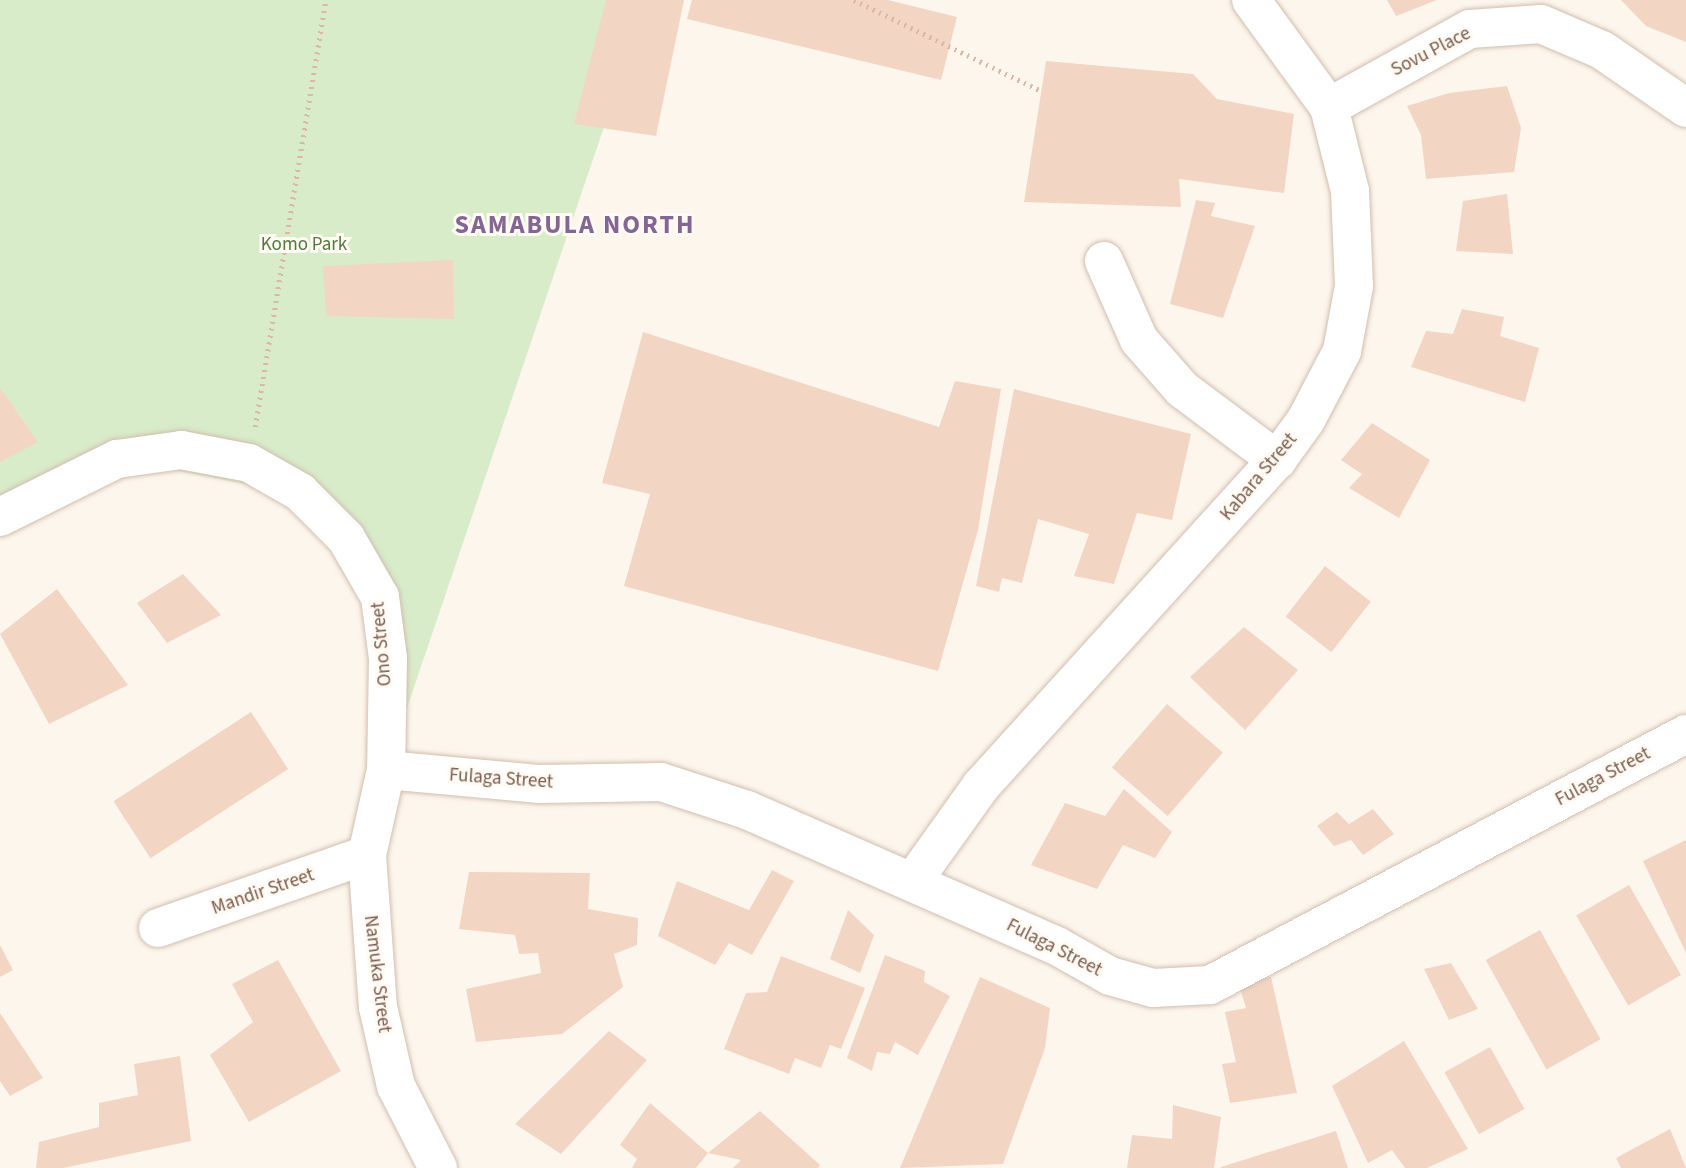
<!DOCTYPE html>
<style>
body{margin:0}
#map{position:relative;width:1686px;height:1168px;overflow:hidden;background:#fdf6ec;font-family:"Source Sans 3",sans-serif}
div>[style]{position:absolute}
.green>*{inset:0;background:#d8ecc9}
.building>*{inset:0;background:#f3d5c3;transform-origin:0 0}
.path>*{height:4.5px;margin-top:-2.25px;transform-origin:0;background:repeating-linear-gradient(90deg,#d9b8a5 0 2px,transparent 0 7px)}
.roads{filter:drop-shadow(0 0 2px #d1beb0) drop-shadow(0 0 2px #d1beb0)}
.minor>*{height:38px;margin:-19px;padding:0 19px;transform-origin:19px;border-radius:19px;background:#fff}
span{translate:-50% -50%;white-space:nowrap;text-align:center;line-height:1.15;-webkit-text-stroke:6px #fffaf3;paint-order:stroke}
.street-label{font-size:19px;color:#7a5c4d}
.park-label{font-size:19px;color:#537a41}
.district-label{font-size:26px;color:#846695;font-weight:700;letter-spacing:2px}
</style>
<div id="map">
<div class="green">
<div style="clip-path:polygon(0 0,647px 0,386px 770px,392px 597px,298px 494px,147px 465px,0 535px)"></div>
</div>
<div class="building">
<div style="clip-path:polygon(606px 0,684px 0,656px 136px,574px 124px)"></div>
<div style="clip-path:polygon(692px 0,888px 0,957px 17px,941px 80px,687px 19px)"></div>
<div style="clip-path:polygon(1387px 0,1437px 0,1396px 16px)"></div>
<div style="clip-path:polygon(1621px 0,1686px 0,1686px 42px,1646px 26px)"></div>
<div style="clip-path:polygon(1046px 61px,1193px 74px,1217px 99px,1294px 114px,1284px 193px,1179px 179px,1181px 207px,1024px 202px)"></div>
<div style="clip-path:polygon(1507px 86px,1521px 128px,1514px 172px,1426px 179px,1421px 135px,1407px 106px,1449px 93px)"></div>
<div style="clip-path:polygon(1507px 194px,1513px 254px,1456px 251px,1463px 201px)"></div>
<div style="clip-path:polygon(1196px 200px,1215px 203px,1211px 216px,1255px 226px,1223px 318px,1170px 304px)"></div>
<div style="clip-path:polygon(453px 260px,454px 319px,326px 316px,323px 266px)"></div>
<div style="clip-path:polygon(1462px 309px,1504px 317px,1500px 336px,1539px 348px,1525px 402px,1411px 367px,1426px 331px,1453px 334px)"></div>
<div style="clip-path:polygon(643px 332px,939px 427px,955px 381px,1001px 389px,978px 530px,938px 671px,624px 586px,650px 494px,602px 483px)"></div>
<div style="clip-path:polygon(0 388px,38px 442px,0 462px)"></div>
<div style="clip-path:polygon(1014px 389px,1191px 434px,1172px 520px,1137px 513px,1114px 584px,1074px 576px,1089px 534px,1038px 519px,1022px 583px,1002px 578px,999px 592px,976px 586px)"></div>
<div style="clip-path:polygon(1372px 423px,1430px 460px,1399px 518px,1349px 488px,1362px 474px,1341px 460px)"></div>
<div style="left:1325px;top:566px;width:58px;height:64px;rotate:38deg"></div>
<div style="clip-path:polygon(183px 574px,221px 615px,167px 643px,137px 603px)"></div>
<div style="clip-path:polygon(57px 589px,128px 685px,49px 724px,0 634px)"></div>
<div style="clip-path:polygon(1244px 627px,1298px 670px,1245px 730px,1190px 677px)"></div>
<div style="left:1167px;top:704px;width:74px;height:84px;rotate:41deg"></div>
<div style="left:251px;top:712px;width:68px;height:164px;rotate:57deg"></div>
<div style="clip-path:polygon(1124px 789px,1172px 832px,1155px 858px,1123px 845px,1097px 889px,1031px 865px,1065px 803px,1105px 816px)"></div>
<div style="clip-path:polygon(1373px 809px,1394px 834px,1363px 855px,1351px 840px,1334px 846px,1317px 826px,1337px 812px,1349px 824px)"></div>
<div style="clip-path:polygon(1686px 840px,1686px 953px,1643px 861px)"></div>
<div style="clip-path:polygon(772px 870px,794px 881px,752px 955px,729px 943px,715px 965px,658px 936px,677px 881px,749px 910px)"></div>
<div style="clip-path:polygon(469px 872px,590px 873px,588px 909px,638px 918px,637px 945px,614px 954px,623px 987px,562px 1034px,476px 1042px,466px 989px,541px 973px,538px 953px,519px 954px,515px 935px,459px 929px)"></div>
<div style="left:1629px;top:885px;width:104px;height:61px;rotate:60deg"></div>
<div style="clip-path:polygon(848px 910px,874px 935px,860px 973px,830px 959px)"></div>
<div style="left:1540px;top:930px;width:125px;height:62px;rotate:61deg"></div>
<div style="clip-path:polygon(0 945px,13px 970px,0 977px)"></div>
<div style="clip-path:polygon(885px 955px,925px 971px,924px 982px,950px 996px,918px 1055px,895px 1042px,890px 1054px,877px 1052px,872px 1071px,847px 1058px)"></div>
<div style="clip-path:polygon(781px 956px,865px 988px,841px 1049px,830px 1045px,821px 1068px,795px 1058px,789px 1074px,724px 1049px,746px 993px,767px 992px)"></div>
<div style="clip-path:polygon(278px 960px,341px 1071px,249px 1122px,210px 1055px,253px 1022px,232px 984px)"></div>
<div style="clip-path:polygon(1451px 963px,1478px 1009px,1449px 1020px,1424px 969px)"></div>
<div style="clip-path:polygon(980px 977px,1050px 1008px,1045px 1048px,1003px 1164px,900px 1168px)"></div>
<div style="clip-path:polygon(1271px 977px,1297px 1093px,1230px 1103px,1222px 1064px,1236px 1062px,1225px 1012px,1246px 1008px,1238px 982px)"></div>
<div style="clip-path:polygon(0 1013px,43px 1078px,10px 1096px,0 1081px)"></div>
<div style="clip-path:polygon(609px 1031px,647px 1060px,561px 1154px,515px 1124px)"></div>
<div style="clip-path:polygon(1404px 1041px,1468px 1149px,1427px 1168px,1405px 1168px,1392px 1150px,1368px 1163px,1332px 1086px)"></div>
<div style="left:1490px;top:1047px;width:71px;height:52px;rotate:61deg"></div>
<div style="clip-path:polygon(180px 1056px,191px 1141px,63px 1168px,36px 1168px,39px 1142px,99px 1127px,99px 1103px,138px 1095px,134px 1064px)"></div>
<div style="clip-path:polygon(650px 1103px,708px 1153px,696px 1168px,632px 1168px,637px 1159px,620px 1145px)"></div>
<div style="clip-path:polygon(1173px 1105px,1221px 1117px,1214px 1168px,1127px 1168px,1132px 1135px,1172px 1139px)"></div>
<div style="clip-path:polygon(760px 1111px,820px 1165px,818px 1168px,733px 1168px,741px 1160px,708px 1153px)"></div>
<div style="clip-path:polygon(1670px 1129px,1686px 1168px,1621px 1168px,1616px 1158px)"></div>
<div style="clip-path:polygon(1336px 1131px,1348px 1168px,1221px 1168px,1221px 1167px)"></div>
</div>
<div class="path">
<div style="left:854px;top:0;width:208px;rotate:25.9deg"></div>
<div style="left:255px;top:427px;width:433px;rotate:-80.6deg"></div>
</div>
<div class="roads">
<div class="minor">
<div style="left:1329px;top:107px;width:161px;rotate:-29deg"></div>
<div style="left:1470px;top:29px;width:71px;rotate:-4deg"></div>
<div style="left:1541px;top:24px;width:66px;rotate:23.1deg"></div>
<div style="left:1602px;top:50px;width:102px;rotate:34.6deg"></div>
<div style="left:1104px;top:261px;width:86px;rotate:66.1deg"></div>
<div style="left:1139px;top:340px;width:65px;rotate:48.7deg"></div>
<div style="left:1182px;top:389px;width:119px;rotate:36.8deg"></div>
<div style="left:0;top:517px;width:131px;rotate:-26.4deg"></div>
<div style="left:117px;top:459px;width:65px;rotate:-8deg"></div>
<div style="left:181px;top:450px;width:69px;rotate:10.8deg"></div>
<div style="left:249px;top:463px;width:59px;rotate:29.6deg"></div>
<div style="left:300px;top:492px;width:65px;rotate:45deg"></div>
<div style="left:346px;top:538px;width:68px;rotate:60deg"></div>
<div style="left:380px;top:597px;width:63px;rotate:82.6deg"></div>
<div style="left:388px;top:659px;width:111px;rotate:91deg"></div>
<div style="left:386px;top:770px;width:87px;rotate:102.6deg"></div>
<div style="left:367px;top:855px;width:152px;rotate:85.9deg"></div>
<div style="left:378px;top:1007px;width:81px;rotate:77.2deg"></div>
<div style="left:396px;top:1086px;width:92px;rotate:62.9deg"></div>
<div style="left:386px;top:770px;width:155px;rotate:5.2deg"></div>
<div style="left:540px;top:784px;width:121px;rotate:-0.9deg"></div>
<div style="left:661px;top:782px;width:90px;rotate:18deg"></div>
<div style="left:747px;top:810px;width:339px;rotate:23.7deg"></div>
<div style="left:1057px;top:946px;width:61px;rotate:29.5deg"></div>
<div style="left:1110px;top:976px;width:45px;rotate:15.6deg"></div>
<div style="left:1153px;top:988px;width:57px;rotate:-3deg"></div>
<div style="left:1210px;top:985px;width:538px;rotate:-27.8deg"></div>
<div style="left:913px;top:881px;width:117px;rotate:-54.4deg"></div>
<div style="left:981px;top:786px;width:440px;rotate:-47.8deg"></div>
<div style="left:1277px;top:460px;width:49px;rotate:-54.1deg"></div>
<div style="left:1306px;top:420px;width:78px;rotate:-62.4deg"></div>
<div style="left:1342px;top:351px;width:66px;rotate:-79.5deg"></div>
<div style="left:1354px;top:286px;width:95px;rotate:-92.4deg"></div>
<div style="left:1350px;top:191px;width:87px;rotate:-104deg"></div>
<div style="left:1329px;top:107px;width:132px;rotate:-126.1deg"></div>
<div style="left:158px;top:928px;width:221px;rotate:-19.3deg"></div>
</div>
</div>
<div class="street-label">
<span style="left:1431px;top:52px;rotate:-27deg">Sovu Place</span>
<span style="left:1259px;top:477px;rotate:-50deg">Kabara Street</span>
<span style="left:382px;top:644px;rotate:-95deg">Ono Street</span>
<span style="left:1603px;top:777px;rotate:-28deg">Fulaga Street</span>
<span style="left:501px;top:779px;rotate:4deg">Fulaga Street</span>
<span style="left:263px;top:892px;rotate:-19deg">Mandir Street</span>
<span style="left:1054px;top:948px;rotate:27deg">Fulaga Street</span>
<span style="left:377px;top:974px;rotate:83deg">Namuka Street</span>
</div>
<div class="park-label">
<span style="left:304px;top:245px">Komo Park</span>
</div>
<div class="district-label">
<span style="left:575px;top:225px">SAMABULA NORTH</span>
</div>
</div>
